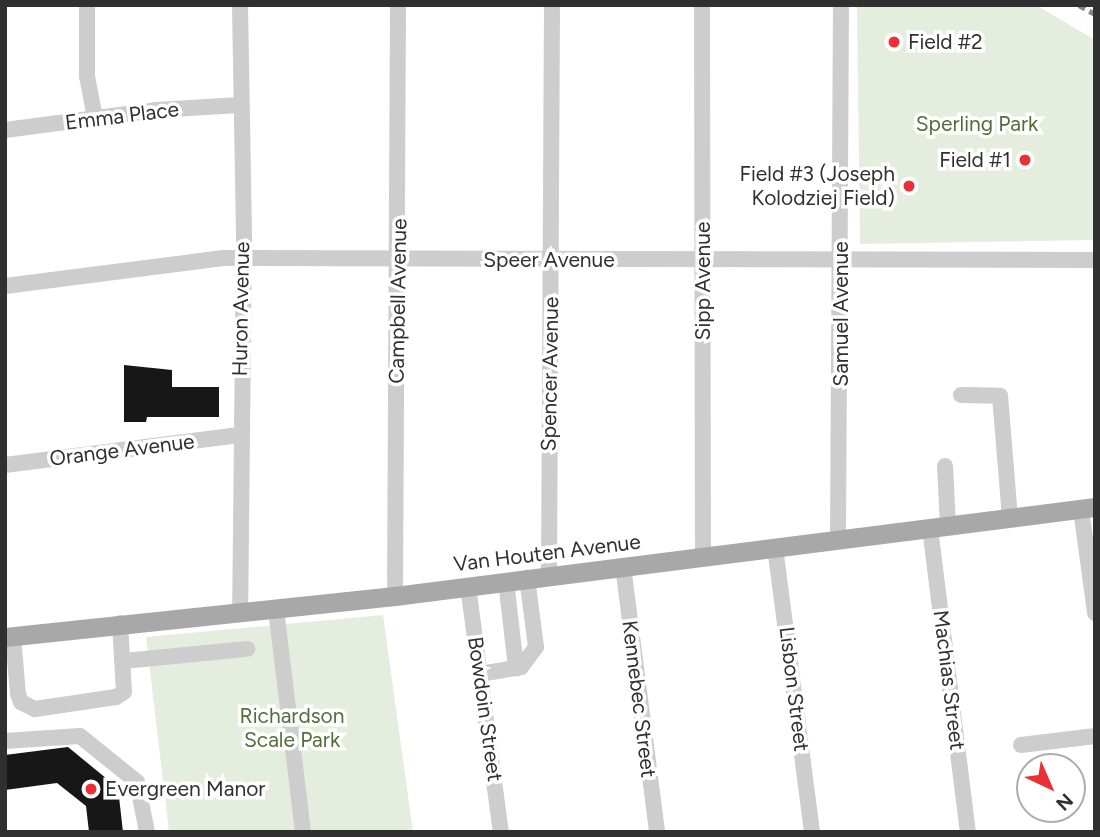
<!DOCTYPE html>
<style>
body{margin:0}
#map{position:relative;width:1100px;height:837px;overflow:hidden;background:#fff;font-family:Figtree,sans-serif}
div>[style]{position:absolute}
.green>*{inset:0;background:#e5edde}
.building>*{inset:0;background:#171717}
.minor>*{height:16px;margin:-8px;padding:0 8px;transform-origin:8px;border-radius:8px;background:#cdcdcd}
.major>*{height:19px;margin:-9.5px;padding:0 9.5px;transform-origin:9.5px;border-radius:9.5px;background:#a8a8a8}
.rail>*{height:4.5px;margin-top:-2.25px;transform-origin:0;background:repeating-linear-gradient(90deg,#858585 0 7px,transparent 0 12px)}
.dots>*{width:19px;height:19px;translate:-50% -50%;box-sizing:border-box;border:4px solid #fff;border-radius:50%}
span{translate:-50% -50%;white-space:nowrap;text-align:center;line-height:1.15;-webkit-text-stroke:7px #fff;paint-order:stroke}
.poi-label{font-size:21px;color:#303030}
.left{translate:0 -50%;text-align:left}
.right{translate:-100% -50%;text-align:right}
.street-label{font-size:21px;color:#303030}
.park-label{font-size:21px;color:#516d3c}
.frame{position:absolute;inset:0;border:7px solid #303030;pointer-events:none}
.north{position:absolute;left:1016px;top:753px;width:70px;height:70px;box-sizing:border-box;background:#fff;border:2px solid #acacac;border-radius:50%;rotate:136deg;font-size:19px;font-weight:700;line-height:28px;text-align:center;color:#303030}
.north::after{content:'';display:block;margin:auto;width:24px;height:32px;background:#ea3035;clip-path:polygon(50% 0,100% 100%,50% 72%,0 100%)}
</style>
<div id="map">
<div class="green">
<div style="clip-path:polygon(857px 5px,1036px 5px,1095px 40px,1095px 240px,860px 244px)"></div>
<div style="clip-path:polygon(383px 615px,413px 832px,169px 832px,146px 637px)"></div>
</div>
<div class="building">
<div style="clip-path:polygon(124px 365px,172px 370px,172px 387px,219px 387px,219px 417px,147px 417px,146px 422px,124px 422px)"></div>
<div style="clip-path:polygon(68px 747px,118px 788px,123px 832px,89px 832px,86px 806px,57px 783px,5px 790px,5px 755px)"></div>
</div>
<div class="minor">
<div style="left:87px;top:5px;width:71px;rotate:90deg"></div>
<div style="left:87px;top:76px;width:43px;rotate:79.2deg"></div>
<div style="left:240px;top:5px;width:238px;rotate:89deg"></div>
<div style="left:244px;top:243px;width:369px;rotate:90.6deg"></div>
<div style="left:702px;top:5px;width:551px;rotate:89.9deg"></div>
<div style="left:5px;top:130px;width:152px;rotate:-7.5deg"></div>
<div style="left:156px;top:110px;width:84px;rotate:-3.4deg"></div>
<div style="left:5px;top:286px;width:220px;rotate:-7.3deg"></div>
<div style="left:223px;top:258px;width:872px;rotate:0.13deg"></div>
<div style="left:961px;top:395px;width:39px;rotate:1deg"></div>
<div style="left:1000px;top:396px;width:122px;rotate:85.3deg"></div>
<div style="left:5px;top:465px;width:236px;rotate:-7.3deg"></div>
<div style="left:945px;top:466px;width:60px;rotate:87.1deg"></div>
<div style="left:1081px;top:509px;width:105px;rotate:82.3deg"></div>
<div style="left:930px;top:528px;width:306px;rotate:82.9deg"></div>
<div style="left:838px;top:539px;width:534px;rotate:-89.68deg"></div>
<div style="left:775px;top:547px;width:287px;rotate:82.6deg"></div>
<div style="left:623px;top:566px;width:268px;rotate:82.7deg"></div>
<div style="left:549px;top:575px;width:570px;rotate:-89.7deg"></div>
<div style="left:506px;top:581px;width:88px;rotate:83.4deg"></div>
<div style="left:468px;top:586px;width:248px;rotate:82.4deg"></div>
<div style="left:395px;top:596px;width:591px;rotate:-89.71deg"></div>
<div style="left:276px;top:609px;width:225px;rotate:83.1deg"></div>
<div style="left:13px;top:636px;width:58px;rotate:85.1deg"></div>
<div style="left:18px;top:694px;width:9px;rotate:69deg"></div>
<div style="left:21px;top:702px;width:16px;rotate:27deg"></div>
<div style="left:35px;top:709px;width:82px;rotate:-8.4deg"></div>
<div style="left:116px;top:697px;width:9px;rotate:-32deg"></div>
<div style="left:124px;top:692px;width:69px;rotate:-93.3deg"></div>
<div style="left:124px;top:661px;width:124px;rotate:-5.6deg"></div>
<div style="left:480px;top:674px;width:42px;rotate:-9.7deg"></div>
<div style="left:521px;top:667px;width:25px;rotate:-53deg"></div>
<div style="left:536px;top:647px;width:70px;rotate:-97.4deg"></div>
<div style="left:5px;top:741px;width:75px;rotate:-3.8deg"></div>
<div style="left:80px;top:736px;width:73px;rotate:38.9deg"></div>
<div style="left:137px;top:782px;width:51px;rotate:78.7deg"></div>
<div style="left:1021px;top:745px;width:75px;rotate:-6.9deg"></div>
</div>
<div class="major">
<div style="left:5px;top:637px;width:392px;rotate:-6deg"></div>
<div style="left:395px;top:596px;width:706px;rotate:-7.25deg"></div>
</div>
<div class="rail">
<div style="left:1079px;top:5px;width:18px;rotate:29deg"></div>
</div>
<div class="dots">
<div style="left:894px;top:42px;background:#ea3035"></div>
<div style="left:1025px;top:160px;background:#ea3035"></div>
<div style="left:909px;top:186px;background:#ea3035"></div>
<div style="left:91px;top:789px;background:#ea3035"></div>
</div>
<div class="poi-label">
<span class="left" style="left:908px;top:42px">Field #2</span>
<span class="right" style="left:1011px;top:160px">Field #1</span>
<span class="right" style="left:895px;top:186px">Field #3 (Joseph<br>Kolodziej Field)</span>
<span class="left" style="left:105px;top:789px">Evergreen Manor</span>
</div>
<div class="street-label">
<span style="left:122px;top:116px;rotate:-7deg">Emma Place</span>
<span style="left:549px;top:260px">Speer Avenue</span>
<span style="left:703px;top:281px;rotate:-90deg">Sipp Avenue</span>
<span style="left:398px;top:301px;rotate:-89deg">Campbell Avenue</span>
<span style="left:241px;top:309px;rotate:-89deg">Huron Avenue</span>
<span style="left:841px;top:314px;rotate:-90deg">Samuel Avenue</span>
<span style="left:550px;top:374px;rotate:-89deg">Spencer Avenue</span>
<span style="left:122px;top:450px;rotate:-7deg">Orange Avenue</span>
<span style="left:547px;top:553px;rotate:-7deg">Van Houten Avenue</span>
<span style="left:949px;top:680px;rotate:83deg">Machias Street</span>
<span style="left:794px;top:689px;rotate:83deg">Lisbon Street</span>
<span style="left:639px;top:699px;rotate:83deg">Kennebec Street</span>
<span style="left:485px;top:709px;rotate:82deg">Bowdoin Street</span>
</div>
<div class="park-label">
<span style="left:977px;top:124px">Sperling Park</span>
<span style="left:292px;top:728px">Richardson<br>Scale Park</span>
</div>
<div class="frame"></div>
<div class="north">N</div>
</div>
